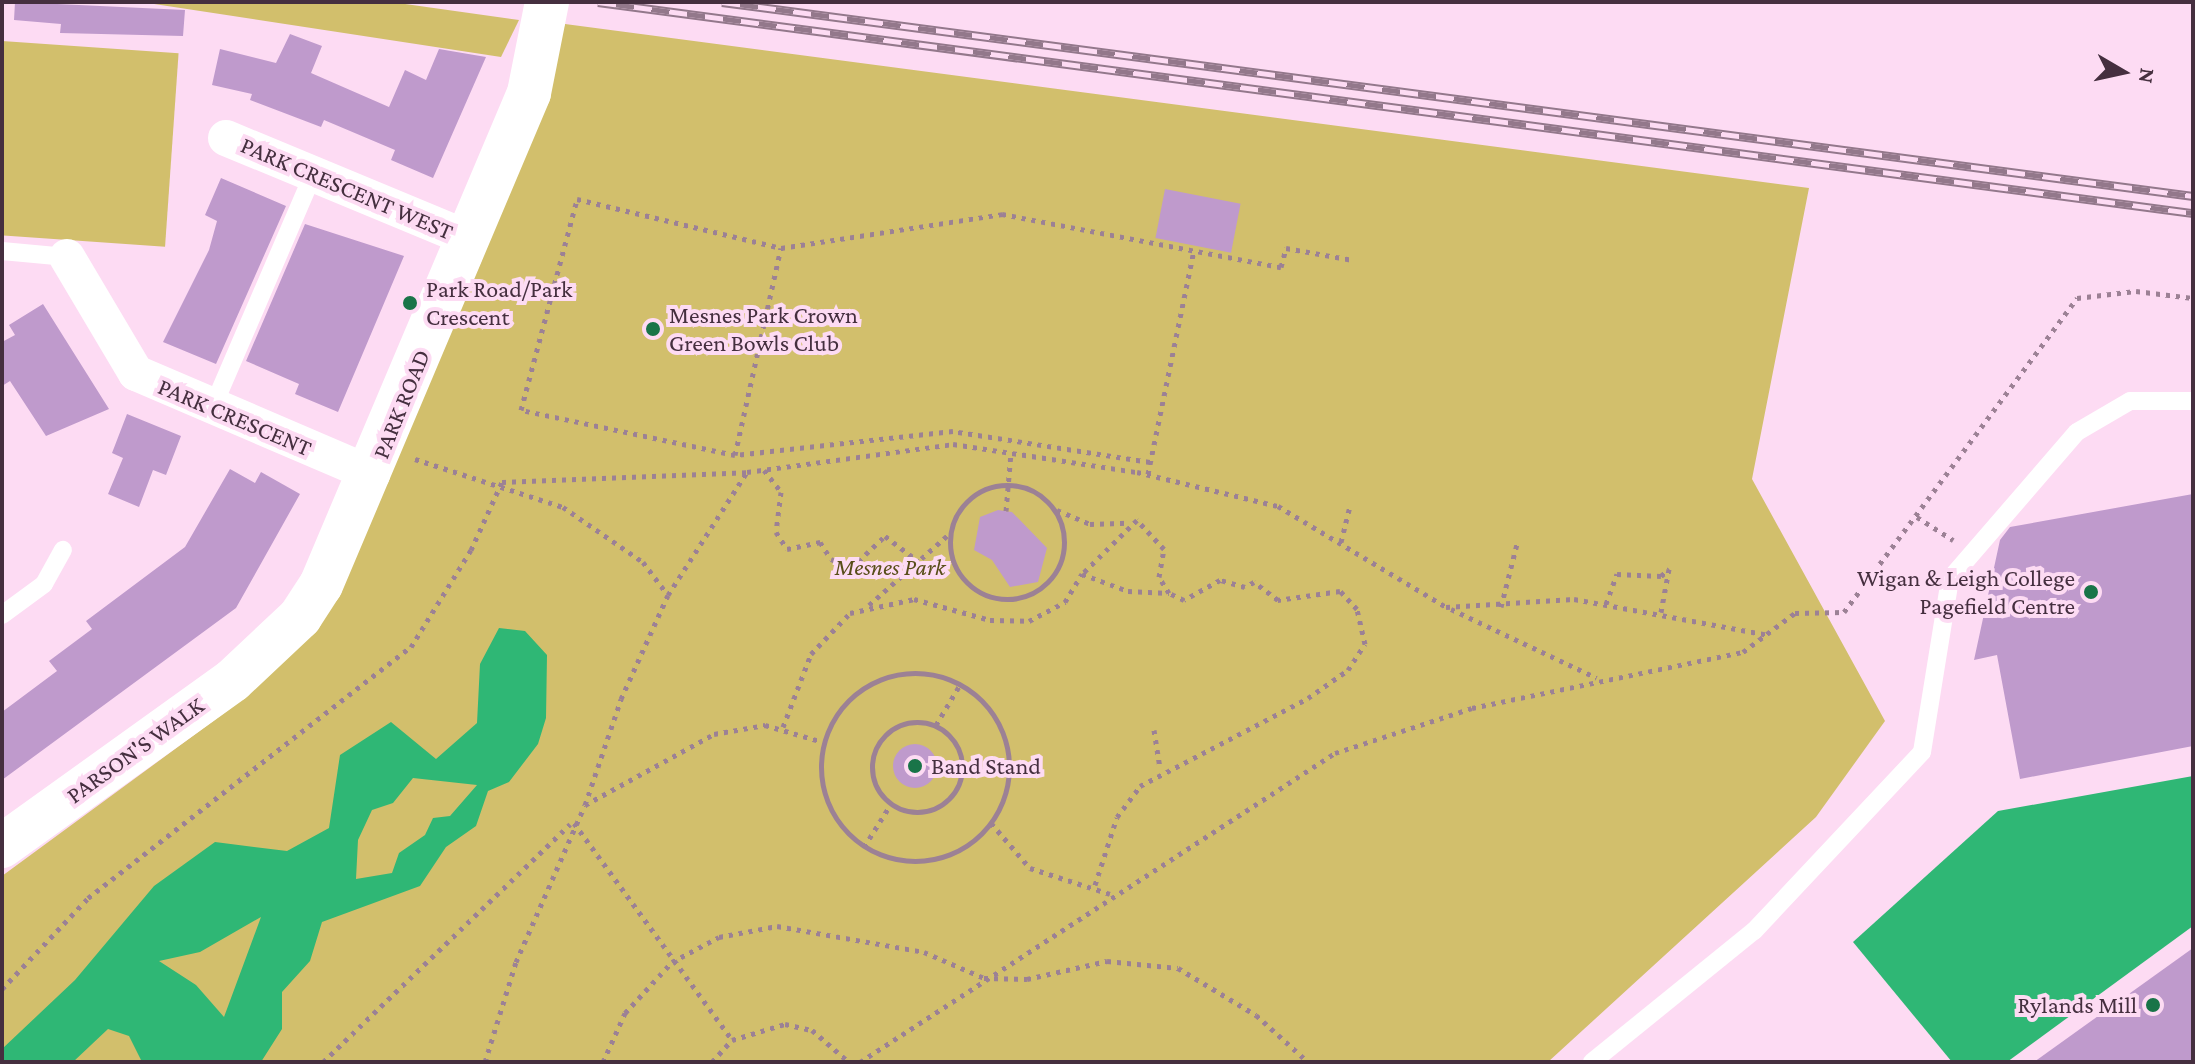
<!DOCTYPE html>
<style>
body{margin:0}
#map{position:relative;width:2195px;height:1064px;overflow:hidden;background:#fddbf3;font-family:"Crimson Pro",serif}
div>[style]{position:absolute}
.green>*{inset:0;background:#d2bf6c;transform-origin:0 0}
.water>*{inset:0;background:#2fb775}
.building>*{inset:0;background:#bf9acc;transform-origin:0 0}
.round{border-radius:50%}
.path>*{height:5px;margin-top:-2.5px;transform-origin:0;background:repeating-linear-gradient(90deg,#9c8195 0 4px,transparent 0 10px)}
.path>.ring{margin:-2.5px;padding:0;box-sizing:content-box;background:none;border:5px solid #9c8195;border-radius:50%}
.lane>*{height:18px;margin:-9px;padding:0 9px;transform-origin:9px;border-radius:9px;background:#fff}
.street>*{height:36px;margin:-18px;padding:0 18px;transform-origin:18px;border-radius:18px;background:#fff}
.secondary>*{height:44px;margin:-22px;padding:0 22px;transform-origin:22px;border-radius:22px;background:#fff}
.rail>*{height:9px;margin-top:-4.5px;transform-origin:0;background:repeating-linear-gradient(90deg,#fddbf3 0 18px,#93788b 0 36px);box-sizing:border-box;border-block:2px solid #93788b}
.dots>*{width:22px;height:22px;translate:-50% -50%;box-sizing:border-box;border:4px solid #fddbf3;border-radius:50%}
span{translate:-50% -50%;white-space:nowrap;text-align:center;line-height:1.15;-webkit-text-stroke:8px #fddbf3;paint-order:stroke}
.street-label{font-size:24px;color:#452f3f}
.poi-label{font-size:24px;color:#452f3f}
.left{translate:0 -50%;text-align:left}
.right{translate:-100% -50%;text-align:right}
.park-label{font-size:24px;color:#584d18;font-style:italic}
.frame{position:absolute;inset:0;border:4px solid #452f3f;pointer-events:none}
.north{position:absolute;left:2083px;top:32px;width:80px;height:80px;-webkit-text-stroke:6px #fddbf3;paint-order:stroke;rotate:99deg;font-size:22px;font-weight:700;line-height:32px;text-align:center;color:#452f3f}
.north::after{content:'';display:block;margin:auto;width:28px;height:36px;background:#452f3f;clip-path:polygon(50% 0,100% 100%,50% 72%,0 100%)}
</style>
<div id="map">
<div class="green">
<div style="clip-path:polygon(141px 2px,391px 2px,519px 20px,501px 57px)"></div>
<div style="clip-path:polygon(565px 24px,1809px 188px,1752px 479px,1885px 721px,1816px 817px,1548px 1062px,2px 1062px,2px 876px,235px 705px,340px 582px,481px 262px)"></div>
<div style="left:2px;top:41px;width:177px;height:194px;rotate:4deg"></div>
</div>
<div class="water">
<div style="clip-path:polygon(evenodd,499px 628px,525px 631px,547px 655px,546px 718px,538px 744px,509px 782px,488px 791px,476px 826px,446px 847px,420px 886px,322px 922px,310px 961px,282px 992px,282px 1029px,261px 1062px,142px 1062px,129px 1036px,108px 1029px,73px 1062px,2px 1062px,2px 1049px,75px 980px,154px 886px,215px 842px,287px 851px,329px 828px,340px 755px,391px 722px,436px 759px,477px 723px,480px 664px,499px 628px,413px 778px,477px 785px,450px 816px,433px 818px,425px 835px,399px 853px,392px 873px,356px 879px,358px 840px,372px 810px,393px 803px,413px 778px,499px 628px,261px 917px,224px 1017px,196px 985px,159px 961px,200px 952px,261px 917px)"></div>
<div style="clip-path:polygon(2193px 776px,2193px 926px,2007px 1062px,1952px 1062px,1853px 942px,1998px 811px)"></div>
</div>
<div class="building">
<div style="clip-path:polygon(15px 2px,185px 10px,183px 36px,60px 33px,61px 24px,14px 20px)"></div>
<div style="clip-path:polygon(290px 34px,322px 46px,311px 73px,389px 107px,405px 70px,426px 80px,439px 49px,486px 57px,433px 178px,391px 160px,395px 150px,324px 120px,321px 127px,250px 100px,252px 94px,212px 85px,220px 49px,276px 63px)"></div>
<div style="clip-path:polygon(221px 178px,286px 206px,216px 364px,163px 342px,209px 250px,217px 221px,205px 215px)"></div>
<div style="left:1165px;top:189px;width:77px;height:50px;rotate:11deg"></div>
<div style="clip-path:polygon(305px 224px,404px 256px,338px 412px,295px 394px,299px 384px,246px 361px)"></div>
<div style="clip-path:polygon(43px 304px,109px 409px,46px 436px,10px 381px,2px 386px,2px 342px,15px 335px,9px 325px)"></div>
<div style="clip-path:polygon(127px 414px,181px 436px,166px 475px,153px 470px,139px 507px,108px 494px,123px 458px,112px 453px)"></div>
<div style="clip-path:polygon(230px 469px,255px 483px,261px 472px,300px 494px,236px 608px,2px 780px,2px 712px,57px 671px,49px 661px,92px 629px,86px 621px,185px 547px)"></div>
<div style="clip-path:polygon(2193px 494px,2193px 746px,2020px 779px,1997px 655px,1974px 660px,2000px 540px,2010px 527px)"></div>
<div style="clip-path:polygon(998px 510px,1012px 512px,1047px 548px,1038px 582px,1010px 587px,992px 560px,974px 550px,980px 517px)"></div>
<div class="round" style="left:893px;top:744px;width:44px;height:44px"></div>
<div style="clip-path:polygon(2193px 948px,2193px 1062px,2034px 1062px)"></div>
</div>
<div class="path">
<div style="left:735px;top:455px;width:212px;rotate:-77.5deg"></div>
<div style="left:415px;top:459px;width:156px;rotate:18deg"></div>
<div style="left:563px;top:507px;width:97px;rotate:34.5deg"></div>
<div style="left:643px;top:562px;width:41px;rotate:52.9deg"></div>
<div style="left:1150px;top:462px;width:199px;rotate:-171.1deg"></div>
<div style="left:953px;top:431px;width:219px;rotate:173.7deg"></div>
<div style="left:735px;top:455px;width:219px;rotate:-168.1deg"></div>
<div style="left:521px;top:410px;width:218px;rotate:-75.1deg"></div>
<div style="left:577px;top:199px;width:210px;rotate:13.5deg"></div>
<div style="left:781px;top:248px;width:224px;rotate:-8.7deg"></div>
<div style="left:1002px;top:214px;width:284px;rotate:10.8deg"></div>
<div style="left:1281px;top:267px;width:20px;rotate:-75deg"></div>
<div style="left:1286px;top:248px;width:68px;rotate:10.2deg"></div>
<div style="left:764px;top:470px;width:28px;rotate:52deg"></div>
<div style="left:781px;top:492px;width:40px;rotate:97.1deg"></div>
<div style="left:776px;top:532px;width:20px;rotate:57deg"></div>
<div style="left:787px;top:549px;width:34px;rotate:-12deg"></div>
<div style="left:820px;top:542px;width:20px;rotate:57deg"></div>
<div style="left:831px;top:559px;width:22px;rotate:24deg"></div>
<div style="left:851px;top:568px;width:47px;rotate:-43.3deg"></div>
<div style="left:885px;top:536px;width:41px;rotate:37.1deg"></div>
<div style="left:1148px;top:474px;width:229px;rotate:-78.4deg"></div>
<div class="ring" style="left:950px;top:485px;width:109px;height:109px"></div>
<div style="left:1057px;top:510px;width:36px;rotate:23deg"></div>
<div style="left:1090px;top:524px;width:38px;rotate:-2deg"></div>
<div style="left:1006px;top:511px;width:58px;rotate:-85.1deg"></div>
<div style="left:1917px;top:517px;width:43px;rotate:32.6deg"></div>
<div style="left:1341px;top:542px;width:37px;rotate:-76deg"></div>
<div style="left:1606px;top:604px;width:32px;rotate:-70deg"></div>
<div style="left:1617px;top:574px;width:44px;rotate:2.6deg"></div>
<div style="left:1661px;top:576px;width:11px;rotate:-41deg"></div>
<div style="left:1669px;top:569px;width:44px;rotate:100.5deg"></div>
<div style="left:869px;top:605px;width:108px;rotate:-41.6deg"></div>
<div style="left:1501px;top:607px;width:69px;rotate:-75.8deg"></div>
<div style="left:1451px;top:609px;width:161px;rotate:25.3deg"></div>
<div class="ring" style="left:821px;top:673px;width:183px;height:183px"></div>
<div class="ring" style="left:872px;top:722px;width:85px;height:85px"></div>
<div style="left:936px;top:725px;width:49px;rotate:-59.2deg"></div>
<div style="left:783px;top:727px;width:78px;rotate:-69deg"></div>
<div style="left:811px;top:654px;width:57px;rotate:-46.4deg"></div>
<div style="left:850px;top:613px;width:66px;rotate:-12.3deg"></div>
<div style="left:914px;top:599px;width:79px;rotate:15.4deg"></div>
<div style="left:990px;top:620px;width:39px;rotate:1deg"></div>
<div style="left:1029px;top:621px;width:41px;rotate:-27.8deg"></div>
<div style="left:1065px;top:602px;width:33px;rotate:-59deg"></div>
<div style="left:1154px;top:730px;width:39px;rotate:81deg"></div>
<div style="left:585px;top:805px;width:147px;rotate:-28.8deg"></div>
<div style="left:714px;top:734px;width:52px;rotate:-10deg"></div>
<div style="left:765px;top:725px;width:60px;rotate:16.3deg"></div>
<div style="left:574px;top:823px;width:268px;rotate:53.9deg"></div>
<div style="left:991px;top:823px;width:60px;rotate:49.1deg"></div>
<div style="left:1030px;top:868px;width:84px;rotate:18deg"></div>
<div style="left:864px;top:847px;width:51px;rotate:-57.9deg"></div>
<div style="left:1095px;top:885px;width:71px;rotate:-72.1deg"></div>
<div style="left:1117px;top:817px;width:39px;rotate:-53deg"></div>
<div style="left:1140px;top:786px;width:190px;rotate:-27.6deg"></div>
<div style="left:1308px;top:698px;width:49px;rotate:-35deg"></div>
<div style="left:1348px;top:670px;width:31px;rotate:-57deg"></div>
<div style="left:1365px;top:644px;width:36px;rotate:-103deg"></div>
<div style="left:1357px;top:609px;width:25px;rotate:-133deg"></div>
<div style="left:1340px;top:591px;width:63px;rotate:171.7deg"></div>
<div style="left:1278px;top:600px;width:30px;rotate:-143deg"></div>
<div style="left:1254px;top:582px;width:10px;rotate:151deg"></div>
<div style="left:1245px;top:587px;width:26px;rotate:-164deg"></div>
<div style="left:1220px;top:580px;width:41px;rotate:150.9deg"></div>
<div style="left:1184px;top:600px;width:17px;rotate:-155deg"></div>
<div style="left:1169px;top:593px;width:19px;rotate:-122deg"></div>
<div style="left:1159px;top:577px;width:28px;rotate:-80deg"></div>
<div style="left:1164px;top:549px;width:40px;rotate:-133deg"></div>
<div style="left:1137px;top:520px;width:77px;rotate:135.5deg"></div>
<div style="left:1082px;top:574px;width:49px;rotate:20.3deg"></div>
<div style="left:1128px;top:591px;width:41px;rotate:2.8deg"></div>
<div style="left:2px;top:989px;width:125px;rotate:-46.6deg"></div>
<div style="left:88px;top:898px;width:409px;rotate:-37.9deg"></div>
<div style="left:411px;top:647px;width:114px;rotate:-58.3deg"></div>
<div style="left:471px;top:550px;width:75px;rotate:-65.5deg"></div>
<div style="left:502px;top:482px;width:245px;rotate:-2.3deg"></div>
<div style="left:747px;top:472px;width:208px;rotate:-7.7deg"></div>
<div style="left:953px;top:444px;width:186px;rotate:8.7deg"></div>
<div style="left:1137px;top:472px;width:145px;rotate:13.6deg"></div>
<div style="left:1278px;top:506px;width:196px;rotate:31deg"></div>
<div style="left:1446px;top:607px;width:128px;rotate:-3.6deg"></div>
<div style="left:1574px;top:599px;width:198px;rotate:10.5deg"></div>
<div style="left:323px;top:1062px;width:343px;rotate:-43.9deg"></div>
<div style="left:485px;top:1062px;width:105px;rotate:-72.8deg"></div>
<div style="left:516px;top:962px;width:171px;rotate:-66.3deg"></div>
<div style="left:585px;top:805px;width:112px;rotate:-71.2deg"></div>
<div style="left:621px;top:699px;width:114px;rotate:-65.7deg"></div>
<div style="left:668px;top:595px;width:146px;rotate:-57.3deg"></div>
<div style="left:603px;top:1062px;width:54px;rotate:-65.8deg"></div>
<div style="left:625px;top:1013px;width:69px;rotate:-47.3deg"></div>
<div style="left:672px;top:962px;width:53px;rotate:-28deg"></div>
<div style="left:719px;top:937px;width:59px;rotate:-10.7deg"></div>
<div style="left:777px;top:926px;width:149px;rotate:10deg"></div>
<div style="left:924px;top:952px;width:65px;rotate:23.4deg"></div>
<div style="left:984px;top:978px;width:43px;rotate:1.3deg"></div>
<div style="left:1027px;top:979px;width:82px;rotate:-12.7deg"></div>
<div style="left:1107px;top:961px;width:71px;rotate:5.6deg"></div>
<div style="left:1178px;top:968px;width:91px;rotate:31.1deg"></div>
<div style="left:1256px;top:1015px;width:70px;rotate:42.1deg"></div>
<div style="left:712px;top:1062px;width:30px;rotate:-48deg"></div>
<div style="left:732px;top:1040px;width:55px;rotate:-16.8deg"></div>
<div style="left:785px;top:1024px;width:28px;rotate:13deg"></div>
<div style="left:812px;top:1030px;width:49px;rotate:40.9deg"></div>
<div style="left:860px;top:1062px;width:567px;rotate:-33.05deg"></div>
<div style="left:1335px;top:753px;width:144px;rotate:-18.2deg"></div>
<div style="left:1472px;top:708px;width:277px;rotate:-11.7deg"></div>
<div style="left:1743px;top:652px;width:65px;rotate:-36.9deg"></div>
<div style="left:1795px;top:613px;width:49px;rotate:-1.2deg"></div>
<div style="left:1844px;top:612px;width:391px;rotate:-53.4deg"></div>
<div style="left:2077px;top:298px;width:59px;rotate:-6.8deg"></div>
<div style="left:2136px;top:291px;width:57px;rotate:7deg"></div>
</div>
<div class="lane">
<div style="left:2px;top:251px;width:65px;rotate:5.3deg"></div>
<div style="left:212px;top:409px;width:256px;rotate:-66.7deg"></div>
<div style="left:2px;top:615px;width:52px;rotate:-36.4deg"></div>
<div style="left:44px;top:584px;width:39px;rotate:-61deg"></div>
<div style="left:1592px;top:1062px;width:208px;rotate:-39deg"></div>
<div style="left:1754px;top:931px;width:245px;rotate:-46.8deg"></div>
<div style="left:1922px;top:752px;width:175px;rotate:-80.8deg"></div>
<div style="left:1950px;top:579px;width:194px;rotate:-49.2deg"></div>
<div style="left:2077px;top:432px;width:61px;rotate:-30.3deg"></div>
<div style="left:2130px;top:401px;width:63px"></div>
</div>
<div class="street">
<div style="left:226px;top:138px;width:262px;rotate:22.5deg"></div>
<div style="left:67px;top:257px;width:135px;rotate:59.3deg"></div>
<div style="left:136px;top:373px;width:257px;rotate:23.2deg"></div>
</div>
<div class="secondary">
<div style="left:2px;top:846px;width:284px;rotate:-35.7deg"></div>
<div style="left:233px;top:680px;width:92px;rotate:-43.2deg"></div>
<div style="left:300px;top:617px;width:38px;rotate:-57deg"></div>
<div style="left:321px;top:585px;width:534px;rotate:-67.08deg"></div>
<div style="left:529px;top:93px;width:93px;rotate:-78.8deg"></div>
</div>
<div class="rail">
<div style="left:598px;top:2px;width:1609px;rotate:7.54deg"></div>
<div style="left:722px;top:2px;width:1484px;rotate:7.51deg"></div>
</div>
<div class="dots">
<div style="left:410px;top:303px;background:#197448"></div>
<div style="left:653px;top:329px;background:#197448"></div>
<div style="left:2091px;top:592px;background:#197448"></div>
<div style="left:915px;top:766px;background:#197448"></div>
<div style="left:2153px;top:1005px;background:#197448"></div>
</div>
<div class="street-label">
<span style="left:347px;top:188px;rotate:23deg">PARK CRESCENT WEST</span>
<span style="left:401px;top:404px;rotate:-68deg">PARK ROAD</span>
<span style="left:235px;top:417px;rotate:23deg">PARK CRESCENT</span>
<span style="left:135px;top:750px;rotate:-36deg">PARSON'S WALK</span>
</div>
<div class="poi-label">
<span class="left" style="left:426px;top:303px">Park Road/Park<br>Crescent</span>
<span class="left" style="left:669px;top:329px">Mesnes Park Crown<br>Green Bowls Club</span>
<span class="right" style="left:2075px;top:592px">Wigan &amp; Leigh College<br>Pagefield Centre</span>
<span class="left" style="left:931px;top:766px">Band Stand</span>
<span class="right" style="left:2137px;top:1005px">Rylands Mill</span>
</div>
<div class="park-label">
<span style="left:890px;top:567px">Mesnes Park</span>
</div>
<div class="frame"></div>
<div class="north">N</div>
</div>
